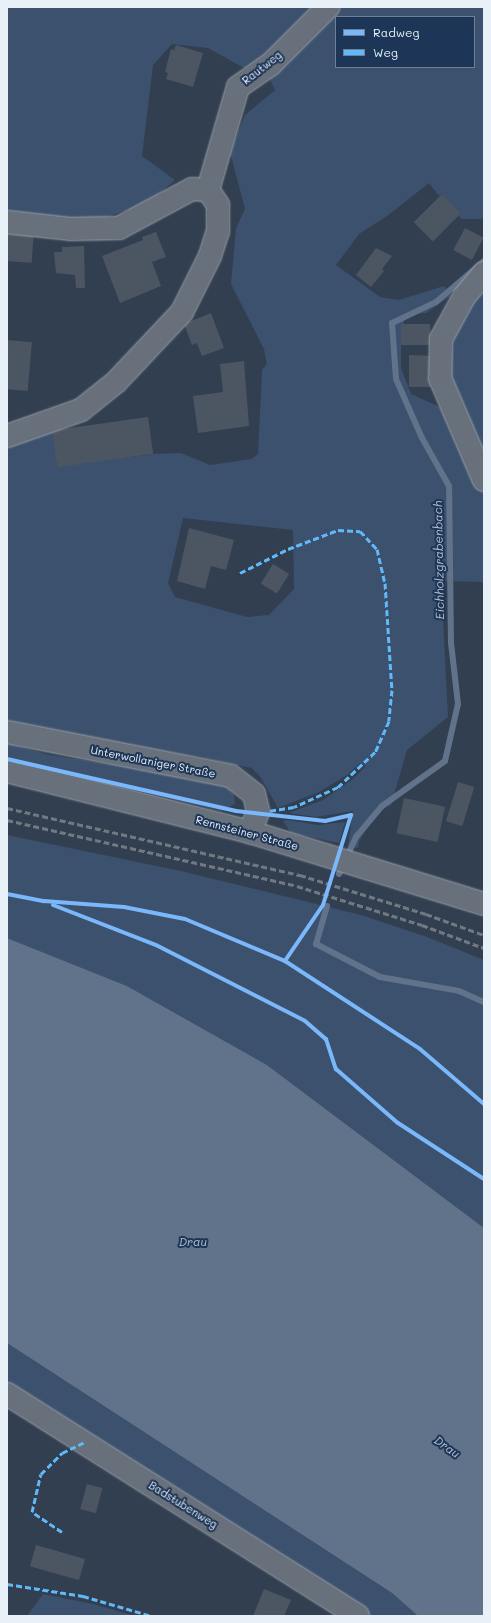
<!DOCTYPE html>
<meta charset="utf-8">
<style>
body{margin:0}
#map{position:relative;width:491px;height:1623px;overflow:hidden;background:#323f50;font-family:Mali,sans-serif}
div>[style]{position:absolute}
.green>*{inset:0;background:#3c516d}
.water>*{inset:0;background:#60738a}
.stream>*{height:6px;margin:-3px;padding:0 3px;transform-origin:3px;border-radius:3px;background:#60738a}
.building>*{inset:0;background:#4c5663;transform-origin:0 0}
.roads{filter:drop-shadow(0 0 1px #99a0aa) drop-shadow(0 0 1px #99a0aa)}
.minor>*{height:22px;margin:-11px;padding:0 11px;transform-origin:11px;border-radius:11px;background:#67707b}
.major>*{height:22px;margin:-11px;padding:0 11px;transform-origin:11px;border-radius:11px;background:#67707b}
.rail>*{height:3px;margin-top:-1.5px;transform-origin:0;background:repeating-linear-gradient(90deg,#707881 0 6px,transparent 0 9px)}
.quiet>*{height:3px;margin-top:-1.5px;transform-origin:0;background:repeating-linear-gradient(90deg,#60bafa 0 6px,transparent 0 9px)}
.cycleway>*{height:4px;margin:-2px;padding:0 2px;transform-origin:2px;border-radius:2px;background:#7ab7fb}
span{translate:-50% -50%;white-space:nowrap;text-align:center;line-height:1.15;-webkit-text-stroke:4px #1d3557;paint-order:stroke}
.street-label{font-size:11px;color:#e8f1f8}
.water-label{font-size:12px;color:#b4c1ce;font-style:italic}
.frame{position:absolute;inset:0;border:8px solid #e8f1f8;pointer-events:none}
.legend{position:absolute;left:335px;top:16px;width:140px;height:52px;box-sizing:border-box;background:#1d3557;border:1px solid #6e8097;margin:0;padding:5px 7px;list-style:none;font-size:12px;color:#e8f1f8}
.legend li{display:flex;align-items:center;gap:8px;height:20px}
.legend b{width:20px;border:1px solid #6e8097}
</style>
<div id="map">
<div class="green">
<div style="clip-path:polygon(7px 7px,318px 7px,253px 73px,208px 48px,172px 44px,153px 65px,142px 156px,175px 180px,148px 203px,94px 221px,7px 213px)"></div>
<div style="clip-path:polygon(evenodd,333px 7px,484px 7px,484px 216px,482px 219px,462px 219px,459px 216px,461px 213px,442px 194px,439px 196px,429px 183px,387px 216px,359px 234px,336px 265px,380px 297px,399px 300px,444px 286px,452px 295px,426px 313px,404px 315px,404px 324px,401px 325px,401px 368px,411px 394px,449px 411px,467px 462px,484px 494px,484px 582px,441px 581px,448px 717px,407px 750px,391px 805px,381px 810px,372px 821px,359px 841px,358px 848px,348px 846px,353px 811px,316px 817px,289px 813px,323px 800px,353px 779px,366px 766px,360px 763px,347px 775px,319px 792px,278px 808px,261px 778px,252px 768px,198px 757px,143px 751px,7px 724px,7px 445px,52px 429px,57px 466px,153px 454px,181px 453px,210px 465px,252px 459px,258px 454px,262px 370px,267px 364px,264px 349px,231px 284px,236px 228px,245px 209px,230px 152px,245px 115px,275px 90px,269px 77px,333px 7px,336px 17px,474px 17px,474px 67px,336px 67px,336px 17px,333px 7px,183px 518px,293px 530px,294px 589px,269px 615px,247px 617px,175px 597px,168px 583px,183px 518px)"></div>
<div style="clip-path:polygon(484px 283px,484px 471px,454px 389px,447px 349px)"></div>
<div style="clip-path:polygon(7px 743px,49px 755px,158px 771px,227px 786px,234px 795px,235px 804px,221px 811px,7px 759px)"></div>
<div style="clip-path:polygon(288px 820px,318px 825px,345px 822px,339px 843px,291px 833px,283px 821px)"></div>
<div style="clip-path:polygon(7px 835px,181px 871px,361px 915px,427px 937px,484px 960px,484px 1228px,267px 1065px,127px 986px,7px 938px)"></div>
<div style="clip-path:polygon(7px 1343px,392px 1593px,418px 1616px,362px 1616px,7px 1385px)"></div>
<div style="clip-path:polygon(43px 1594px,93px 1604px,135px 1616px,27px 1616px)"></div>
</div>
<div class="water">
<div style="clip-path:polygon(7px 938px,127px 986px,267px 1065px,484px 1228px,484px 1616px,418px 1616px,392px 1593px,7px 1343px)"></div>
</div>
<div class="stream">
<div style="left:339px;top:874px;width:41px;rotate:-65.3deg"></div>
<div style="left:356px;top:837px;width:40px;rotate:-50deg"></div>
<div style="left:382px;top:806px;width:77px;rotate:-35.5deg"></div>
<div style="left:445px;top:761px;width:58px;rotate:-77.2deg"></div>
<div style="left:458px;top:704px;width:61px;rotate:-96.5deg"></div>
<div style="left:451px;top:643px;width:157px;rotate:-90.7deg"></div>
<div style="left:449px;top:486px;width:55px;rotate:-119.4deg"></div>
<div style="left:422px;top:438px;width:64px;rotate:-113.8deg"></div>
<div style="left:396px;top:379px;width:56px;rotate:-94.1deg"></div>
<div style="left:392px;top:323px;width:49px;rotate:-25.5deg"></div>
<div style="left:436px;top:302px;width:63px;rotate:-40.5deg"></div>
<div style="left:327px;top:906px;width:40px;rotate:106deg"></div>
<div style="left:316px;top:944px;width:72px;rotate:27.3deg"></div>
<div style="left:380px;top:977px;width:80px;rotate:10deg"></div>
<div style="left:459px;top:991px;width:27px;rotate:24deg"></div>
</div>
<div class="building">
<div style="clip-path:polygon(176px 45px,203px 53px,193px 87px,166px 79px,168px 73px,165px 72px,171px 49px,174px 50px)"></div>
<div style="left:442px;top:194px;width:27px;height:40px;rotate:45deg"></div>
<div style="left:7px;top:228px;width:27px;height:33px;rotate:4deg"></div>
<div style="left:465px;top:228px;width:21px;height:25px;rotate:28deg"></div>
<div style="clip-path:polygon(156px 232px,166px 257px,152px 262px,161px 286px,120px 303px,102px 256px,143px 240px,142px 237px)"></div>
<div style="clip-path:polygon(84px 246px,85px 288px,76px 288px,75px 275px,56px 273px,54px 252px,62px 252px,62px 247px)"></div>
<div style="clip-path:polygon(376px 248px,392px 256px,382px 269px,384px 271px,371px 287px,356px 275px)"></div>
<div style="clip-path:polygon(211px 313px,224px 348px,202px 356px,197px 343px,192px 345px,184px 324px)"></div>
<div style="left:401px;top:324px;width:29px;height:21px"></div>
<div style="left:7px;top:340px;width:25px;height:49px;rotate:5deg"></div>
<div style="clip-path:polygon(409px 355px,435px 356px,431px 387px,409px 387px)"></div>
<div style="clip-path:polygon(244px 361px,249px 426px,198px 433px,193px 396px,223px 392px,220px 364px)"></div>
<div style="left:148px;top:417px;width:37px;height:97px;rotate:82deg"></div>
<div style="clip-path:polygon(189px 528px,234px 540px,226px 570px,211px 566px,205px 589px,177px 581px)"></div>
<div style="left:273px;top:564px;width:19px;height:23px;rotate:32deg"></div>
<div style="left:458px;top:782px;width:17px;height:41px;rotate:17deg"></div>
<div style="left:404px;top:798px;width:42px;height:36px;rotate:12deg"></div>
<div style="left:87px;top:1484px;width:16px;height:26px;rotate:15deg"></div>
<div style="left:36px;top:1545px;width:51px;height:22px;rotate:16deg"></div>
<div style="clip-path:polygon(264px 1589px,291px 1600px,284px 1616px,253px 1616px)"></div>
</div>
<div class="roads">
<div class="minor">
<div style="left:208px;top:190px;width:107px;rotate:-73.8deg"></div>
<div style="left:238px;top:87px;width:40px;rotate:-34.9deg"></div>
<div style="left:271px;top:64px;width:81px;rotate:-45deg"></div>
<div style="left:7px;top:222px;width:63px;rotate:6.3deg"></div>
<div style="left:70px;top:229px;width:49px;rotate:-1.2deg"></div>
<div style="left:119px;top:228px;width:83px;rotate:-28.1deg"></div>
<div style="left:192px;top:189px;width:16px;rotate:4deg"></div>
<div style="left:208px;top:190px;width:18px;rotate:56deg"></div>
<div style="left:218px;top:205px;width:26px;rotate:90deg"></div>
<div style="left:218px;top:231px;width:26px;rotate:108deg"></div>
<div style="left:210px;top:256px;width:63px;rotate:116.6deg"></div>
<div style="left:182px;top:312px;width:96px;rotate:133.3deg"></div>
<div style="left:116px;top:382px;width:45px;rotate:141.3deg"></div>
<div style="left:81px;top:410px;width:78px;rotate:160.6deg"></div>
<div style="left:484px;top:273px;width:31px;rotate:130deg"></div>
<div style="left:464px;top:297px;width:48px;rotate:118.7deg"></div>
<div style="left:441px;top:339px;width:39px;rotate:91deg"></div>
<div style="left:440px;top:378px;width:111px;rotate:66.7deg"></div>
<div style="left:7px;top:732px;width:228px;rotate:11.1deg"></div>
<div style="left:231px;top:776px;width:29px;rotate:38deg"></div>
<div style="left:254px;top:794px;width:18px;rotate:77deg"></div>
<div style="left:258px;top:812px;width:22px;rotate:112deg"></div>
<div style="left:7px;top:1394px;width:415px;rotate:32.3deg"></div>
</div>
<div class="major">
<div style="left:7px;top:771px;width:251px;rotate:14.1deg"></div>
<div style="left:250px;top:832px;width:245px;rotate:17.1deg"></div>
</div>
</div>
<div class="rail">
<div style="left:7px;top:808px;width:301px;rotate:12.9deg"></div>
<div style="left:300px;top:875px;width:132px;rotate:17.2deg"></div>
<div style="left:426px;top:914px;width:62px;rotate:19.9deg"></div>
<div style="left:7px;top:820px;width:297px;rotate:12.8deg"></div>
<div style="left:297px;top:886px;width:131px;rotate:17.3deg"></div>
<div style="left:422px;top:925px;width:66px;rotate:20.4deg"></div>
</div>
<div class="quiet">
<div style="left:240px;top:573px;width:54px;rotate:-26.6deg"></div>
<div style="left:288px;top:549px;width:53px;rotate:-20.8deg"></div>
<div style="left:338px;top:530px;width:22px;rotate:3deg"></div>
<div style="left:360px;top:531px;width:25px;rotate:47deg"></div>
<div style="left:377px;top:549px;width:35px;rotate:77deg"></div>
<div style="left:385px;top:583px;width:107px;rotate:86.3deg"></div>
<div style="left:392px;top:690px;width:31px;rotate:96deg"></div>
<div style="left:389px;top:721px;width:34px;rotate:114deg"></div>
<div style="left:375px;top:752px;width:51px;rotate:136.6deg"></div>
<div style="left:338px;top:787px;width:48px;rotate:155.6deg"></div>
<div style="left:294px;top:807px;width:26px;rotate:171deg"></div>
<div style="left:62px;top:1532px;width:36px;rotate:-146deg"></div>
<div style="left:32px;top:1512px;width:39px;rotate:-77deg"></div>
<div style="left:41px;top:1474px;width:30px;rotate:-45deg"></div>
<div style="left:62px;top:1453px;width:25px;rotate:-26deg"></div>
<div style="left:7px;top:1584px;width:77px;rotate:9deg"></div>
<div style="left:83px;top:1596px;width:72px;rotate:16.2deg"></div>
</div>
<div class="cycleway">
<div style="left:7px;top:759px;width:235px;rotate:12.8deg"></div>
<div style="left:236px;top:811px;width:90px;rotate:6.4deg"></div>
<div style="left:325px;top:821px;width:27px;rotate:-13deg"></div>
<div style="left:351px;top:815px;width:94px;rotate:107.3deg"></div>
<div style="left:323px;top:905px;width:68px;rotate:124.2deg"></div>
<div style="left:7px;top:894px;width:38px;rotate:11deg"></div>
<div style="left:44px;top:901px;width:80px;rotate:4.3deg"></div>
<div style="left:124px;top:907px;width:62px;rotate:11.1deg"></div>
<div style="left:185px;top:919px;width:108px;rotate:22.8deg"></div>
<div style="left:285px;top:961px;width:161px;rotate:33.1deg"></div>
<div style="left:420px;top:1049px;width:84px;rotate:40.7deg"></div>
<div style="left:53px;top:905px;width:110px;rotate:21.2deg"></div>
<div style="left:156px;top:945px;width:167px;rotate:27deg"></div>
<div style="left:305px;top:1021px;width:28px;rotate:41deg"></div>
<div style="left:326px;top:1039px;width:32px;rotate:72deg"></div>
<div style="left:336px;top:1069px;width:82px;rotate:41.1deg"></div>
<div style="left:398px;top:1123px;width:103px;rotate:33.1deg"></div>
</div>
<div class="street-label">
<span style="left:262px;top:68px;rotate:-38deg">Rautweg</span>
<span style="left:153px;top:762px;rotate:11deg">Unterwollaniger Straße</span>
<span style="left:247px;top:833px;rotate:15deg">Rennsteiner Straße</span>
<span style="left:183px;top:1505px;rotate:32deg">Badstubenweg</span>
</div>
<div class="water-label">
<span style="left:439px;top:560px;rotate:-91deg">Eichholzgrabenbach</span>
<span style="left:193px;top:1242px">Drau</span>
<span style="left:447px;top:1447px;rotate:35deg">Drau</span>
</div>
<div class="frame"></div>
<ul class="legend">
<li><b style="height:5px;background:#7ab7fb"></b>Radweg</li>
<li><b style="height:5px;background:#60bafa"></b>Weg</li>
</ul>
</div>
